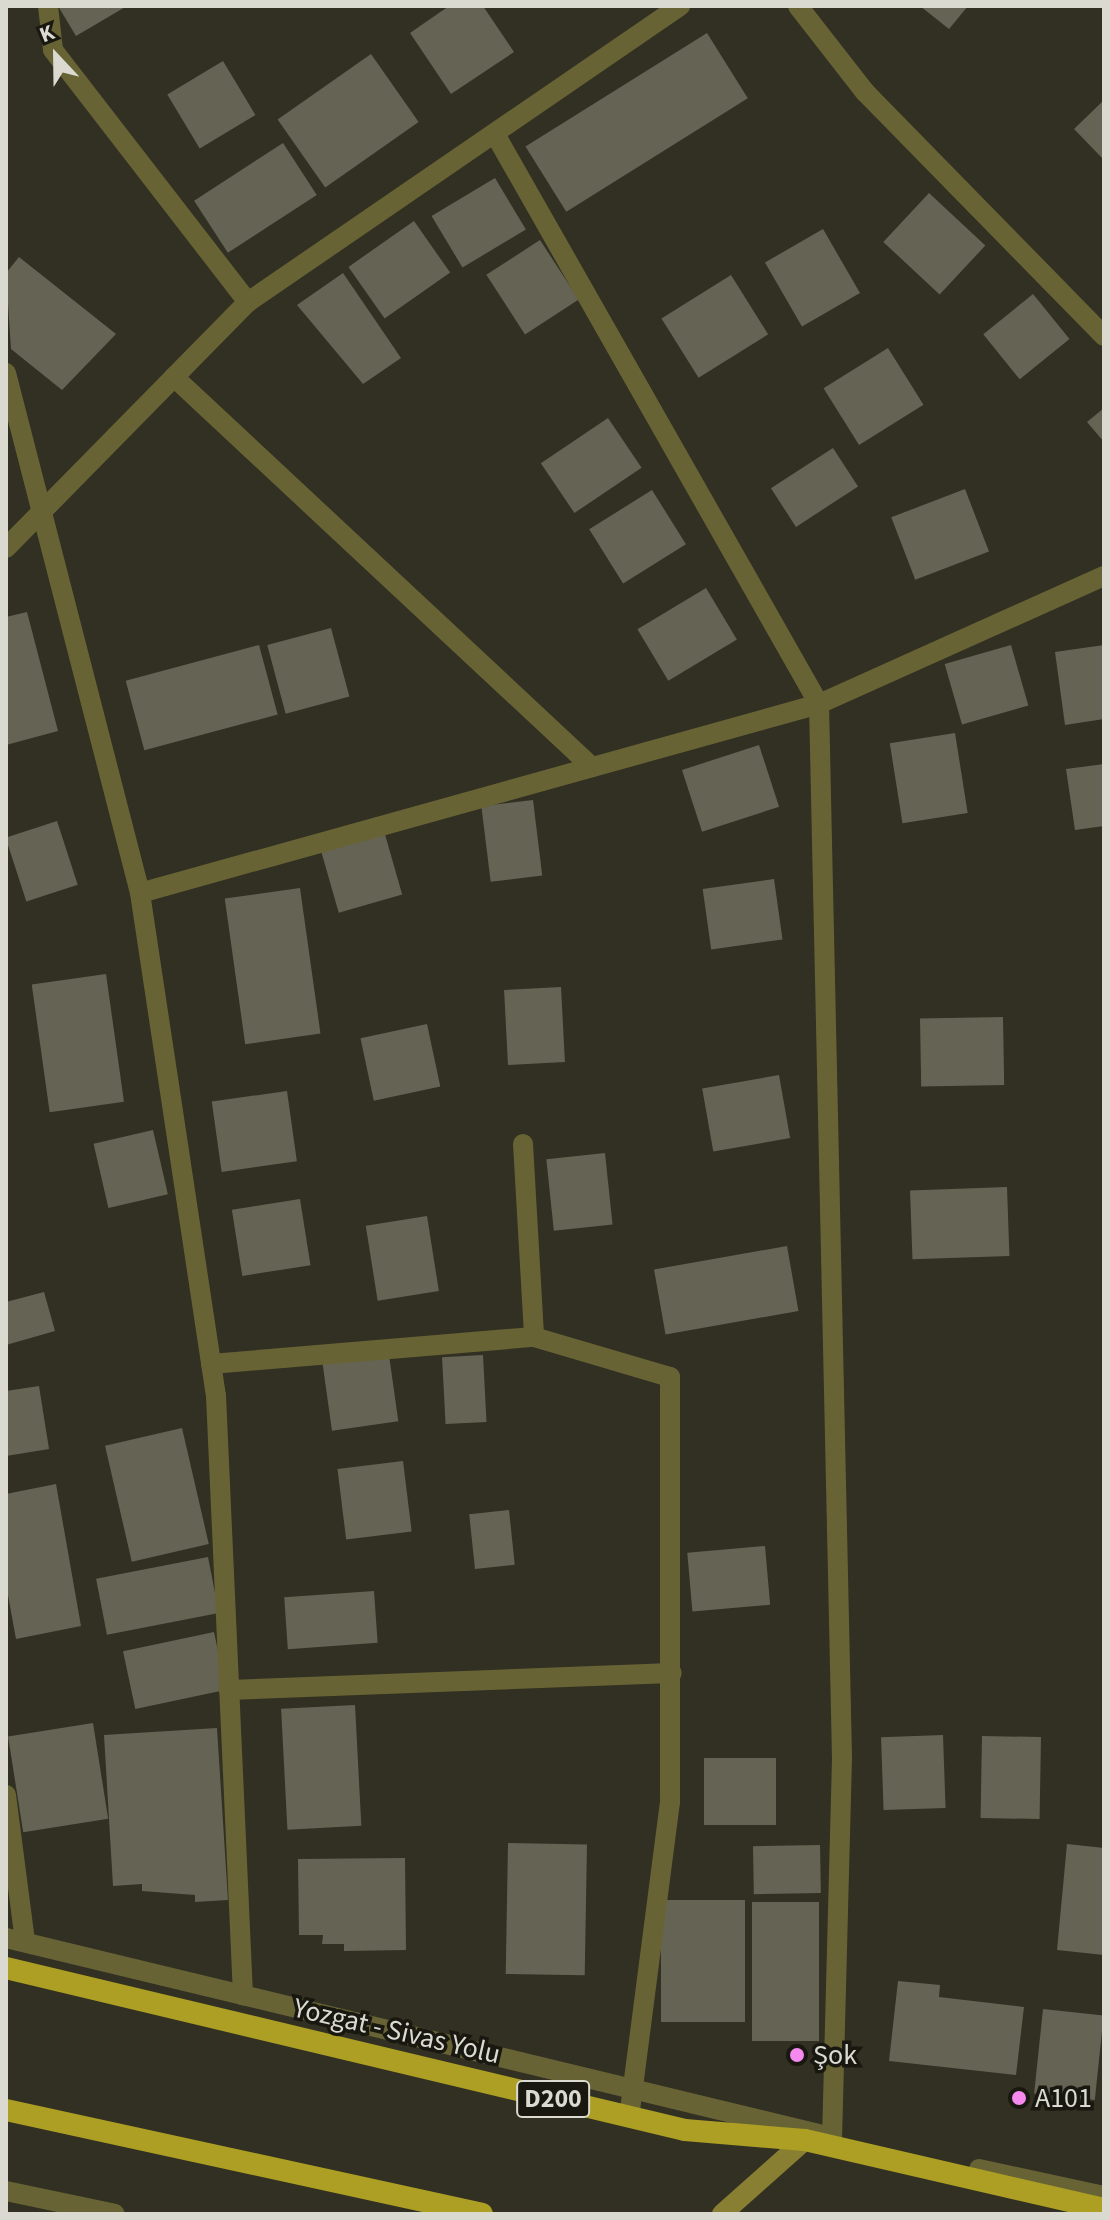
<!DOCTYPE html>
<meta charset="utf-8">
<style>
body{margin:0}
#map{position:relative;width:1110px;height:2220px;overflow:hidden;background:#313022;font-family:"Source Sans 3",sans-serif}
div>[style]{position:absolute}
.building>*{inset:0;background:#656454;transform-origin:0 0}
.minor>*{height:20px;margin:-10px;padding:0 10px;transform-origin:10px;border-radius:10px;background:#686335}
.tertiary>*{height:20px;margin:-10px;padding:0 10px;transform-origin:10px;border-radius:10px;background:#686335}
.secondary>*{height:20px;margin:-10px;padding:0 10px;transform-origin:10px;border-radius:10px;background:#887f32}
.trunk>*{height:22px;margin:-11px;padding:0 11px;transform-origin:11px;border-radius:11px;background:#ac9f23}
.dots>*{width:22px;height:22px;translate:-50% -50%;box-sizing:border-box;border:4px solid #181811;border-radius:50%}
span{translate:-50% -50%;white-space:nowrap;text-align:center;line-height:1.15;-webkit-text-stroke:7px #181811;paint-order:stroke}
.shield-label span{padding:2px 6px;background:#181811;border:2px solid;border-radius:6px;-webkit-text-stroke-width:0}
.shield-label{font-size:26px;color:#dadad1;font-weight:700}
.street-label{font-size:28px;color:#dadad1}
.poi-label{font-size:28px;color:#dadad1}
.left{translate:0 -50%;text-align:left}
.frame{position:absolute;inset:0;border:8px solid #dadad1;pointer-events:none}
.north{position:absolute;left:16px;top:16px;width:80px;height:80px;-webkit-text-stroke:6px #181811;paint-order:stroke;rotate:338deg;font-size:22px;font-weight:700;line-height:32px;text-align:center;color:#dadad1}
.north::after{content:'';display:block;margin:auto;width:28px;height:36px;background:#dadad1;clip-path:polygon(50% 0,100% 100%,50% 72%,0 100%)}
</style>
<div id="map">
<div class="building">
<div style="clip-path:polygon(58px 6px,127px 6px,76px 36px)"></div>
<div style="clip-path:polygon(449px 6px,483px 6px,514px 52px,451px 94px,410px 33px)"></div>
<div style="clip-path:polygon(920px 6px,968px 6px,949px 29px)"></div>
<div style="left:707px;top:33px;width:77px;height:214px;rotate:58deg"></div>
<div style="left:371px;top:54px;width:83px;height:114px;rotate:55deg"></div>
<div style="left:223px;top:61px;width:63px;height:65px;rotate:59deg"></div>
<div style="clip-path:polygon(1104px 100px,1104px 160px,1074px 129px)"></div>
<div style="left:283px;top:143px;width:62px;height:106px;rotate:57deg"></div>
<div style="left:495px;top:178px;width:60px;height:74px;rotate:59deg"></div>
<div style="left:929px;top:193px;width:77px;height:67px;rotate:43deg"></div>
<div style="left:414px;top:221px;width:63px;height:80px;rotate:55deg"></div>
<div style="left:823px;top:229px;width:74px;height:67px;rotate:60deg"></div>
<div style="left:540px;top:240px;width:71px;height:64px;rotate:57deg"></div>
<div style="clip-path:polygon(19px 257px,116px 334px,62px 390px,11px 349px,6px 273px)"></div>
<div style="clip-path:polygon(343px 273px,401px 358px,363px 384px,297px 305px)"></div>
<div style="left:731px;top:275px;width:70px;height:82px;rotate:58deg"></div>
<div style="left:1033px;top:294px;width:58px;height:64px;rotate:51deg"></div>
<div style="left:888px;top:348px;width:67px;height:76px;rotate:58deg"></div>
<div style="clip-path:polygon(1104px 408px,1104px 442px,1087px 422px)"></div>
<div style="left:608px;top:418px;width:60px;height:81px;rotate:56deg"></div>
<div style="left:833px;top:448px;width:46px;height:74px;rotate:57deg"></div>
<div style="left:965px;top:489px;width:67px;height:79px;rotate:69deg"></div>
<div style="left:652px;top:490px;width:64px;height:74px;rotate:58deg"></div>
<div style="left:706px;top:588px;width:60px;height:80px;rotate:59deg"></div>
<div style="clip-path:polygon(27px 612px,58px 731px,6px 745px,6px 617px)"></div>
<div style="left:331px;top:628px;width:71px;height:66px;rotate:75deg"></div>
<div style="left:259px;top:645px;width:72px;height:138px;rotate:75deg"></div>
<div style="left:1011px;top:645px;width:63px;height:69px;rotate:74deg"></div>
<div style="clip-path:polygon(1104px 645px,1104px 719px,1065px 725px,1055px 652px)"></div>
<div style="left:955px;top:733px;width:81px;height:66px;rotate:81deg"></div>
<div style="left:759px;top:745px;width:65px;height:81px;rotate:72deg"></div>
<div style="clip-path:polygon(1104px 764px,1104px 826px,1075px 830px,1066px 769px)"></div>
<div style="left:533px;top:800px;width:76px;height:52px;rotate:83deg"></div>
<div style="left:57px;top:821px;width:67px;height:54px;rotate:72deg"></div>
<div style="left:384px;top:831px;width:66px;height:66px;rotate:74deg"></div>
<div style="left:774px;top:879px;width:61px;height:72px;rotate:82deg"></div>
<div style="left:300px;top:888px;width:147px;height:76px;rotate:82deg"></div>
<div style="left:106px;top:974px;width:129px;height:75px;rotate:82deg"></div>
<div style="left:561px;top:987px;width:75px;height:57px;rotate:87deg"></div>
<div style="left:1003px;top:1017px;width:68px;height:83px;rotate:89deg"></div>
<div style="left:427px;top:1024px;width:64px;height:68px;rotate:78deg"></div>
<div style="left:779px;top:1075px;width:64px;height:78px;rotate:80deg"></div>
<div style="left:287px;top:1091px;width:71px;height:76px;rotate:82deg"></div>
<div style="left:153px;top:1130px;width:66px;height:61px;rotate:77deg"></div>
<div style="left:605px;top:1153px;width:72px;height:59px;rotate:84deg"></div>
<div style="left:1007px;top:1187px;width:69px;height:97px;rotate:88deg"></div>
<div style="left:300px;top:1199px;width:67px;height:69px;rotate:81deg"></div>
<div style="left:427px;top:1216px;width:76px;height:62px;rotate:81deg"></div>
<div style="left:787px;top:1246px;width:66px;height:135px;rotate:80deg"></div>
<div style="clip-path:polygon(44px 1292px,55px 1331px,6px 1345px,6px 1302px)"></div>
<div style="left:389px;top:1355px;width:67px;height:67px;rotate:82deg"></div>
<div style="left:483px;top:1355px;width:67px;height:41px;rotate:87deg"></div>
<div style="clip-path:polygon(39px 1386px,49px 1449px,6px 1456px,6px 1391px)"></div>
<div style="left:182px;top:1428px;width:119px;height:79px;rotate:77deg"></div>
<div style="left:403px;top:1461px;width:71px;height:66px;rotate:83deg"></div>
<div style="clip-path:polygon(56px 1484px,81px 1626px,16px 1639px,6px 1584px,6px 1494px)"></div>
<div style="left:509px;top:1510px;width:55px;height:40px;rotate:84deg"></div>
<div style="left:765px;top:1546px;width:59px;height:78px;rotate:85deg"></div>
<div style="left:208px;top:1557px;width:57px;height:114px;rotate:79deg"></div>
<div style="left:374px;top:1591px;width:52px;height:90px;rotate:86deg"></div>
<div style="left:214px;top:1632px;width:59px;height:93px;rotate:78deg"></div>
<div style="left:355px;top:1705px;width:121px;height:74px;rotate:87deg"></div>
<div style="left:93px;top:1723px;width:97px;height:86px;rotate:81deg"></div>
<div style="clip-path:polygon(217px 1728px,228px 1900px,195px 1902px,195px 1895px,142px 1891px,142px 1884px,113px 1886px,104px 1735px)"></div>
<div style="left:943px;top:1735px;width:73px;height:62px;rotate:88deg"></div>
<div style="left:982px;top:1736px;width:59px;height:82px;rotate:1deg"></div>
<div style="left:776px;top:1758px;width:67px;height:72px;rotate:90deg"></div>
<div style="left:508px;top:1843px;width:79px;height:131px;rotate:1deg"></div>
<div style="clip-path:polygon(1067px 1844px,1104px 1848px,1104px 1955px,1057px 1950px)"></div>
<div style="left:820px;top:1845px;width:48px;height:67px;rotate:89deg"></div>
<div style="clip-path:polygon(405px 1858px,406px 1950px,344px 1951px,344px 1944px,322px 1944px,323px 1935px,299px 1935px,298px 1859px)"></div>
<div style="left:745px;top:1900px;width:122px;height:84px;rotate:90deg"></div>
<div style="left:752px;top:1902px;width:67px;height:139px"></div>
<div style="clip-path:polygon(898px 1981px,940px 1985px,939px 1997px,1024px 2007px,1016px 2075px,889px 2061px)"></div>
<div style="left:1043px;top:2009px;width:61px;height:85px;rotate:6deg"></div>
</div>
<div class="minor">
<div style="left:48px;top:6px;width:44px;rotate:83.5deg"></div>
<div style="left:53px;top:50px;width:319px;rotate:52.3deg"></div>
<div style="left:798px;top:6px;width:109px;rotate:52.1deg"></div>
<div style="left:865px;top:92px;width:342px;rotate:45.6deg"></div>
<div style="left:495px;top:134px;width:656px;rotate:60.39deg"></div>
<div style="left:819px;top:704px;width:1054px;rotate:88.75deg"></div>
<div style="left:842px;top:1758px;width:380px;rotate:91.5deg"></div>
<div style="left:832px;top:2138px;width:22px;rotate:177deg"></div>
<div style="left:6px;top:373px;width:537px;rotate:75.55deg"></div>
<div style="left:140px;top:893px;width:509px;rotate:81.41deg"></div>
<div style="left:216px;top:1396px;width:600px;rotate:87.42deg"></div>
<div style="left:174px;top:377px;width:572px;rotate:43.02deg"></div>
<div style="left:140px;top:893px;width:705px;rotate:-15.55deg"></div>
<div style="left:819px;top:704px;width:312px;rotate:-24.2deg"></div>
<div style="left:523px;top:1144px;width:193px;rotate:86.7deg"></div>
<div style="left:211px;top:1364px;width:324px;rotate:-4.8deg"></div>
<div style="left:534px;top:1337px;width:142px;rotate:16.4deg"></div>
<div style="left:670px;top:1377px;width:425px;rotate:90deg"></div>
<div style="left:670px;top:1802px;width:318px;rotate:97.4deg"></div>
<div style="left:229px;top:1690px;width:443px;rotate:-2.2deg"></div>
<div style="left:6px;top:1795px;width:148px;rotate:82.6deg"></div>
<div style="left:6px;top:1938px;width:836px;rotate:13.55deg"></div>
<div style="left:979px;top:2169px;width:128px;rotate:12.2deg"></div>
<div style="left:6px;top:2191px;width:111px;rotate:11.9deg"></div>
</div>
<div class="tertiary">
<div style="left:6px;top:548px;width:345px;rotate:-45.5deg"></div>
<div style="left:248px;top:302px;width:524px;rotate:-34.42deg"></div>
</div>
<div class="secondary">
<div style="left:722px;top:2214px;width:111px;rotate:-41.7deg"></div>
</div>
<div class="trunk">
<div style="left:6px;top:1968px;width:698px;rotate:13.42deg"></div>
<div style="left:685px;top:2130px;width:120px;rotate:4.8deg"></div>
<div style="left:805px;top:2140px;width:307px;rotate:13deg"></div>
<div style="left:6px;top:2110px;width:487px;rotate:12.3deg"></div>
</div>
<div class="dots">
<div style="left:797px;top:2055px;background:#f589ee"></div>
<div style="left:1019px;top:2098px;background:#f589ee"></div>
</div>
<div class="shield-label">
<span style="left:553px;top:2099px">D200</span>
</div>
<div class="street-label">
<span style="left:397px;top:2031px;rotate:13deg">Yozgat - Sivas Yolu</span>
</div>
<div class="poi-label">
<span class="left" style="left:813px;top:2055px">Şok</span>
<span class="left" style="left:1035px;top:2098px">A101</span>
</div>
<div class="frame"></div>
<div class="north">K</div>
</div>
